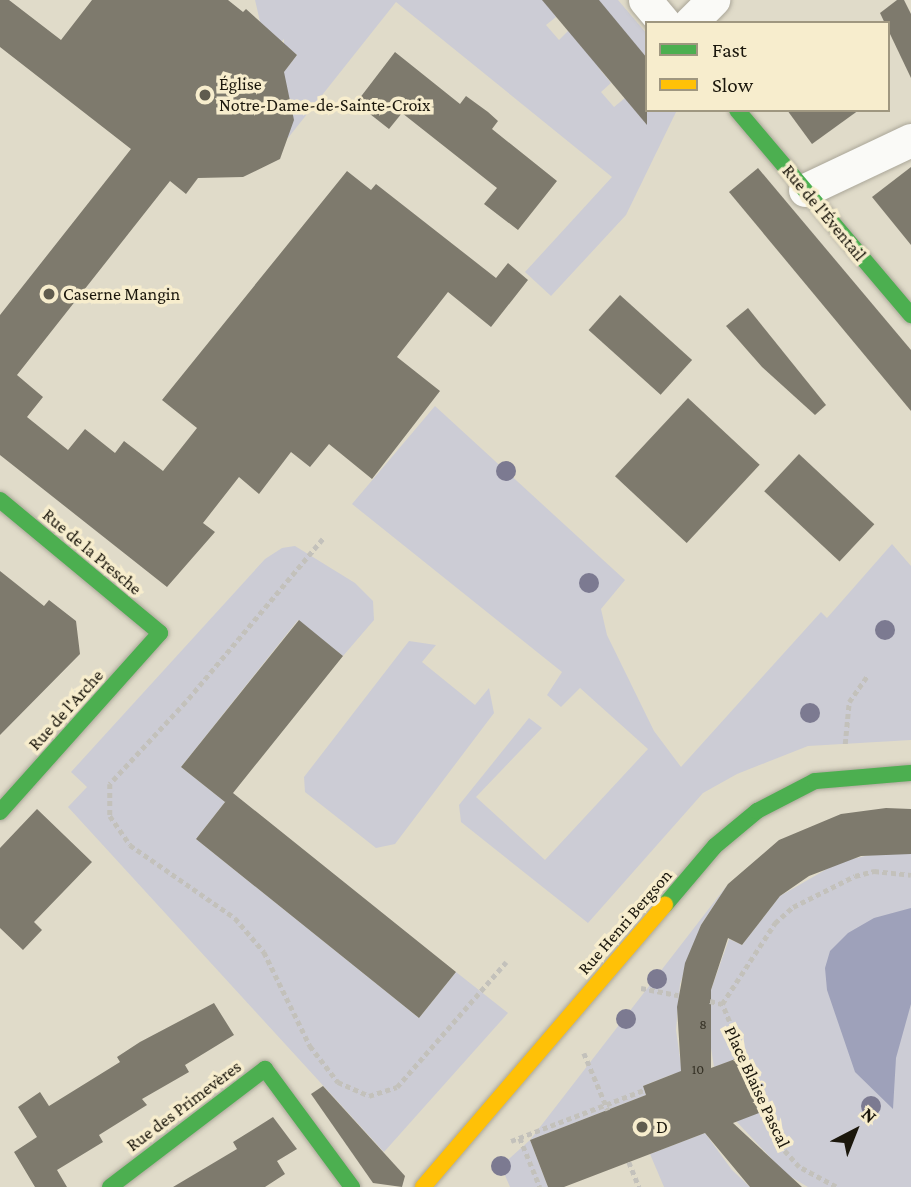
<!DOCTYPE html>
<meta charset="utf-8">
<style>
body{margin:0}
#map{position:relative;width:911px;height:1187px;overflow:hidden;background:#e0dbc9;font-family:"Crimson Pro",serif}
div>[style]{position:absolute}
.green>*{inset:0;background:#ccccd5}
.water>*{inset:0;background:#9ea1ba}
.building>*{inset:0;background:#7e7a6d;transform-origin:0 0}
.path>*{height:4.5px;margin-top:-2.25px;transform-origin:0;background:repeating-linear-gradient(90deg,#c3c1bb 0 5px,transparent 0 8.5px)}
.roads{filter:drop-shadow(0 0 2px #aaa698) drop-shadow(0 0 2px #aaa698)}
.street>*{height:33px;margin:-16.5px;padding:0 16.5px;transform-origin:16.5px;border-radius:16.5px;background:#fafaf7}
.fast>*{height:16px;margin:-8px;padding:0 8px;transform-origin:8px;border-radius:8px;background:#4caf50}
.slow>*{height:16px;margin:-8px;padding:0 8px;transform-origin:8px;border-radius:8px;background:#ffc107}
.trees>*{width:20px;height:20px;margin:-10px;border-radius:50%;background:#7c7a91}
.dots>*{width:19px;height:19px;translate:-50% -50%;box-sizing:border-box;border:4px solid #f7edcd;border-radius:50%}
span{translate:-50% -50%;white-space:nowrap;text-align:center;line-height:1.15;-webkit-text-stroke:7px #f7edcd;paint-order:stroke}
.number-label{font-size:14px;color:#343024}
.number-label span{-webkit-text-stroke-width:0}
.poi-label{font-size:18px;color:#1b170c}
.left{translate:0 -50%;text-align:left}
.street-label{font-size:18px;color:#1b170c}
.legend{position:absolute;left:645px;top:21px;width:245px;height:91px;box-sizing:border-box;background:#f7edcd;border:2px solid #9f9780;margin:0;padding:9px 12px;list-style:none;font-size:21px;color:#1b170c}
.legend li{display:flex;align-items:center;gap:14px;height:35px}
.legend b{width:35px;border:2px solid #9f9780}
.north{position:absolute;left:820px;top:1096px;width:70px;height:70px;-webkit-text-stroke:5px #f7edcd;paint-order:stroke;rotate:42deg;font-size:19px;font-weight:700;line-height:28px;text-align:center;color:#1b170c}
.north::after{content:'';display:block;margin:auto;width:24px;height:32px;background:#1b170c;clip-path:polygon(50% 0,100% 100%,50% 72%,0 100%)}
</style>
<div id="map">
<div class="green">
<div style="clip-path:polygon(255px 0,545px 0,556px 17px,546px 25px,559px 40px,599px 0,618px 0,647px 34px,647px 58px,626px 44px,598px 67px,611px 83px,601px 92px,614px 107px,625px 98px,647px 110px,677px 110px,626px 215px,551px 296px,525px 272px,612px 177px,396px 2px,288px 138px,284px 137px,291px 106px,273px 86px,297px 55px,284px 45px,284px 39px,281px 42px,261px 26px)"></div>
<div style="clip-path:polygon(435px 406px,625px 580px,601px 609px,607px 635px,654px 731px,681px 767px,821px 612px,827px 618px,892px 544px,911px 566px,911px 740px,808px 746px,737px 774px,703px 793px,588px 923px,461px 822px,459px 805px,529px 718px,542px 728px,476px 797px,545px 860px,648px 749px,580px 688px,561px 707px,547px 695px,562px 672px,352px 504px)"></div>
<div style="clip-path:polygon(295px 546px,355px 583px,373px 601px,374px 620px,343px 656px,298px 620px,181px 767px,225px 802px,196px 839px,419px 1018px,456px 972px,508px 1013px,384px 1152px,68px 807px,87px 787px,71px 772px,265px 559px,282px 548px)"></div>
<div style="clip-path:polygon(409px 641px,436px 645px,422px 662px,475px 705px,489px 688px,494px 713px,395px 844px,376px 848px,305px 792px,304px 777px)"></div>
<div style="clip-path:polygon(874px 854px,911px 854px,911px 1187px,808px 1187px,786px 1174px,736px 1121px,759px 1112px,739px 1058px,714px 1067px,709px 1035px,711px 990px,729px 939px,742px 945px,780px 896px,839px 862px)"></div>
<div style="clip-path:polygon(728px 884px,701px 925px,680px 984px,676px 1030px,683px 1079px,673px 1074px,643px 1086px,646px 1095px,530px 1140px,548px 1187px,510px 1187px,501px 1166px,530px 1140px)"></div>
<div style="clip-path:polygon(705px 1133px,732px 1170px,750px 1187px,664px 1187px,650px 1154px)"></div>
</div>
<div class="water">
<div style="clip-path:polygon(911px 908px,911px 1004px,896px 1058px,893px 1109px,855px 1072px,827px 990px,825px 968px,830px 951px,848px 933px,874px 918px)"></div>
</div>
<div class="building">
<div style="clip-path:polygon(0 0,9px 0,61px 40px,92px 0,228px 0,243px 12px,246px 9px,297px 55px,284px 72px,294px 120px,280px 159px,243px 177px,198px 178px,186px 194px,170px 181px,17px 375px,43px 397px,27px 417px,68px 450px,85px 429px,115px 453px,124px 441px,163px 471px,197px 428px,162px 400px,347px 171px,371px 190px,376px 184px,496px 278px,508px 263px,528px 280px,491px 327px,448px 292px,397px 357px,440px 391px,372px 479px,329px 444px,310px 467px,291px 452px,259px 494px,239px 477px,203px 523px,215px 532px,167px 587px,0 455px,0 315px,131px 149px,0 47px)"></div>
<div style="clip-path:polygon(542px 0,599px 0,647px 58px,647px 125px)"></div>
<div style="clip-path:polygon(897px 0,904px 0,911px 14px,911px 78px,880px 13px)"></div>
<div style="clip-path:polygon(395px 52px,460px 104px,466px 96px,488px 112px,498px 121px,492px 129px,557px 181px,518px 230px,484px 204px,497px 188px,402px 113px,389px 129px,356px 103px)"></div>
<div style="clip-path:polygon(787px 110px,859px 110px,812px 144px)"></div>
<div style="clip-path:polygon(911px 167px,911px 245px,872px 197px)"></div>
<div style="clip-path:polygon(758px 168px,911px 350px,911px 411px,729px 192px)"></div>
<div style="left:620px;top:295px;width:97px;height:47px;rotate:42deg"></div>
<div style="clip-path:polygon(748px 308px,826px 405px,815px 415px,762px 367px,726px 326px)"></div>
<div style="left:688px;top:398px;width:98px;height:107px;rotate:43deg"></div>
<div style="left:799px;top:454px;width:103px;height:51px;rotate:43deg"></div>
<div style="clip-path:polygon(0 571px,44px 606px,49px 600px,76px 621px,80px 654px,0 735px)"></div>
<div style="clip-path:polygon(299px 620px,343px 656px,233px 793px,456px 972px,419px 1018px,196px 839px,229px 797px,225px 802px,181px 767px)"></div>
<div style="clip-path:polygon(886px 808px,911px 809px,911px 854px,861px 856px,809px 876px,780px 896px,742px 945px,728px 938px,711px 990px,711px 1068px,738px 1058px,759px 1113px,733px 1123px,802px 1187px,750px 1187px,705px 1133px,564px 1187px,548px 1187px,530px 1140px,646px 1095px,643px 1086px,681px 1071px,677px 1007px,685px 963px,701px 925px,728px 884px,779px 840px,841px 814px)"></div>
<div style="clip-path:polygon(37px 809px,92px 862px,34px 922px,42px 930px,23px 950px,0 928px,0 848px)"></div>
<div style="clip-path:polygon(214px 1003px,234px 1035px,185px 1065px,189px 1072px,142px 1099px,147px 1105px,99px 1135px,103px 1142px,57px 1170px,67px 1187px,35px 1187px,14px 1152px,37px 1137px,18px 1107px,40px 1092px,49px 1106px,120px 1062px,117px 1057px,140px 1042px)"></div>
<div style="clip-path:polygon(323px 1086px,405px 1176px,402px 1187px,373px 1183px,311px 1094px)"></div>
<div style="clip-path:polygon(273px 1117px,297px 1149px,277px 1161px,285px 1174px,265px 1187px,173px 1187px,237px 1149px,233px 1142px)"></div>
</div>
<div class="path">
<div style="left:323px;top:539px;width:213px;rotate:130deg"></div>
<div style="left:186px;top:702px;width:112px;rotate:132.8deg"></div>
<div style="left:110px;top:784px;width:32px;rotate:90deg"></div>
<div style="left:110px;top:816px;width:35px;rotate:55deg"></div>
<div style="left:130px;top:845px;width:128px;rotate:34.8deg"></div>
<div style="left:235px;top:918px;width:45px;rotate:49.5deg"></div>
<div style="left:264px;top:952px;width:105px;rotate:63.9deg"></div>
<div style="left:310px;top:1046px;width:46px;rotate:52.1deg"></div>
<div style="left:338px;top:1082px;width:34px;rotate:24deg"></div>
<div style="left:369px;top:1096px;width:29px;rotate:-18deg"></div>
<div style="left:397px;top:1087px;width:166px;rotate:-48.9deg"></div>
<div style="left:845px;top:744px;width:42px;rotate:-84.6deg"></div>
<div style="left:849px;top:702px;width:32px;rotate:-55deg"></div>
<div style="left:641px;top:988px;width:38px;rotate:11deg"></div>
<div style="left:710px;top:1001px;width:12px;rotate:14deg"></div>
<div style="left:584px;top:1053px;width:62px;rotate:67.2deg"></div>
<div style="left:520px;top:1138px;width:53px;rotate:67.8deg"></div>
<div style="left:511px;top:1141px;width:142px;rotate:-21deg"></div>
<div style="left:629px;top:1162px;width:27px;rotate:68deg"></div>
<div style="left:836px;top:1187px;width:42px;rotate:-151.6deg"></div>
<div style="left:799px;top:1167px;width:27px;rotate:-132deg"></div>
<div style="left:781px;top:1147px;width:155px;rotate:-112.4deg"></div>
<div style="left:722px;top:1004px;width:97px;rotate:-56.8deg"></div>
<div style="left:775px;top:923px;width:24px;rotate:-42deg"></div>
<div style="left:793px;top:907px;width:69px;rotate:-26.6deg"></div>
<div style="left:855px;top:876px;width:20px;rotate:-15deg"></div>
<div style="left:874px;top:871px;width:37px;rotate:6deg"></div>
</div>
<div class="roads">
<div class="street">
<div style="left:645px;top:0;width:30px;rotate:50deg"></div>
<div style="left:690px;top:23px;width:33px;rotate:-45deg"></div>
<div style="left:805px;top:190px;width:117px;rotate:-25.3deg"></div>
</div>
<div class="fast">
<div style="left:737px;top:110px;width:269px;rotate:49.7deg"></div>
<div style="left:0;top:500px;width:208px;rotate:39.7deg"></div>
<div style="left:160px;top:633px;width:240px;rotate:131.8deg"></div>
<div style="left:665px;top:905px;width:77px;rotate:-49.7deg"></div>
<div style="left:715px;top:846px;width:55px;rotate:-39.8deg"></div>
<div style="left:757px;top:811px;width:65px;rotate:-27.3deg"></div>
<div style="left:815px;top:781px;width:96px;rotate:-4.8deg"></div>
<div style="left:110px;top:1187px;width:195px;rotate:-37.3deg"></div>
<div style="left:265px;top:1069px;width:147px;rotate:53.6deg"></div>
</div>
<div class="slow">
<div style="left:423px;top:1187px;width:372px;rotate:-49.4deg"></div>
</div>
</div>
<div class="trees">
<div style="left:506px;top:471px"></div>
<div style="left:589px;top:583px"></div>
<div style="left:885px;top:630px"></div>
<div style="left:810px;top:713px"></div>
<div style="left:657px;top:979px"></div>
<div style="left:626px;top:1019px"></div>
<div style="left:871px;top:1106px"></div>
<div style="left:501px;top:1166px"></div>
</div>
<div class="dots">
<div style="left:205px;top:95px;background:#605c4e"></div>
<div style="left:49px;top:294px;background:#605c4e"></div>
<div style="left:642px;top:1127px;background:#605c4e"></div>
</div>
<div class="number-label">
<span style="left:703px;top:1024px">8</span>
<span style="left:698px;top:1069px">10</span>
</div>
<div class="poi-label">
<span class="left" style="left:219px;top:95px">Église<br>Notre-Dame-de-Sainte-Croix</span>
<span class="left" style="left:63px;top:294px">Caserne Mangin</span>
<span class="left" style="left:656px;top:1127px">D</span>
</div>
<div class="street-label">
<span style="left:824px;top:213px;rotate:50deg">Rue de l'Éventail</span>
<span style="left:92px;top:552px;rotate:40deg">Rue de la Presche</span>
<span style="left:66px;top:710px;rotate:-48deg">Rue de l'Arche</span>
<span style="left:625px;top:922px;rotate:-49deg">Rue Henri Bergson</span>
<span style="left:757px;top:1087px;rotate:65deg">Place Blaise Pascal</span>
<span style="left:184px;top:1106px;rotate:-37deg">Rue des Primevères</span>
</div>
<ul class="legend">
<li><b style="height:9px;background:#4caf50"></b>Fast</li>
<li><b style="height:9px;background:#ffc107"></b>Slow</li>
</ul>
<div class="north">N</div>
</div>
